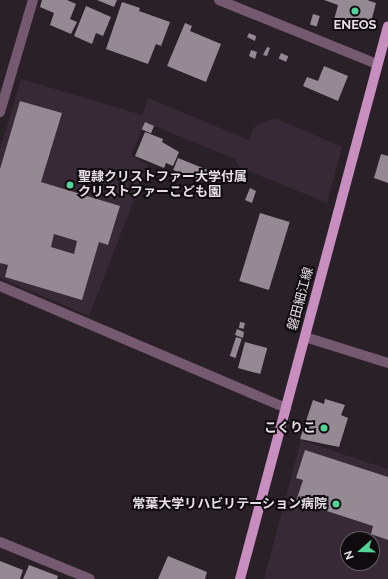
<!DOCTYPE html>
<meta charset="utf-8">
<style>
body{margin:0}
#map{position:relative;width:388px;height:579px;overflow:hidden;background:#292028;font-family:Raleway,"Noto Sans JP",sans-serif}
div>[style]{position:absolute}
.built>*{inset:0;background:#372935}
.building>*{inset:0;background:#958993;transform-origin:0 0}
.minor>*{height:10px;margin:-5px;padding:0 5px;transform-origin:5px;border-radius:5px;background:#755971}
.major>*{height:10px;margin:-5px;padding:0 5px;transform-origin:5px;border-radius:5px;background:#c88ec0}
.dots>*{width:11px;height:11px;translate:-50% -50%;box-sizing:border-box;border:2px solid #0f0b0f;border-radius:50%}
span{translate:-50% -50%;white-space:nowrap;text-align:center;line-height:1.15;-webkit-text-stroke:4px #0f0b0f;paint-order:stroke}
.poi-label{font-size:13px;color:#e6dfe5;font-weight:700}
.left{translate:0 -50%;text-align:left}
.right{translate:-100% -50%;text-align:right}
.street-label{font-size:13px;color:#e6dfe5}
.north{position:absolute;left:340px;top:531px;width:40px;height:40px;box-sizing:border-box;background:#0f0b0f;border:1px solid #656065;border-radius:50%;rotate:250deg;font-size:11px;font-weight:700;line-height:16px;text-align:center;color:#e6dfe5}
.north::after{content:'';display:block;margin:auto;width:14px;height:18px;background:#54d396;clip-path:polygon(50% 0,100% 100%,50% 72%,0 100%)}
</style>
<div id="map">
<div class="built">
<div style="clip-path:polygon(21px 79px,142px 115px,148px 98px,249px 140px,254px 127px,275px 118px,342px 147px,327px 203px,239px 167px,235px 159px,145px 122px,131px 156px,148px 164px,89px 316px,0 278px,0 149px)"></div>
<div style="clip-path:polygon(evenodd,301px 440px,388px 469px,388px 579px,264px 579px,301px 440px,348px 539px,372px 539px,372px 563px,348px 563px,348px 539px)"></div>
</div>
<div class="building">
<div style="clip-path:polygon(42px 0,67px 0,76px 4px,70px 19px,77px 22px,71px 34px,50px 25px,54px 13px,40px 7px)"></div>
<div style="clip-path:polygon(97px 0,117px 0,114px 7px)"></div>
<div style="clip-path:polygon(324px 0,367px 0,376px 3px,369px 30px,334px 20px,338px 5px)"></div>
<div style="clip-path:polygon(122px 2px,140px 8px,139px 11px,170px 22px,161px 46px,156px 44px,148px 64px,106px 49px)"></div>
<div style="clip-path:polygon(86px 6px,111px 17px,103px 36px,96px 33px,92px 44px,74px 36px)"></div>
<div style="left:313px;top:14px;width:7px;height:11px;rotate:16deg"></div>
<div style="clip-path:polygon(185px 23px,192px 26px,190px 31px,221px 44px,206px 82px,167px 66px)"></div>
<div style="clip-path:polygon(249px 33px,256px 36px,255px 41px,247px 37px)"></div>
<div style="clip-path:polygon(267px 47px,270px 48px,267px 56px,263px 55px)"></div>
<div style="clip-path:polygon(251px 50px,257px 52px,255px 59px,249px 56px)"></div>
<div style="left:281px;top:53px;width:8px;height:6px;rotate:23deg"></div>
<div style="clip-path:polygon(324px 66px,348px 76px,338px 101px,303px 86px,307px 77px,318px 81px)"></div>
<div style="clip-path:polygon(evenodd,20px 101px,62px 113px,41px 182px,120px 206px,108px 245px,99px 242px,82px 300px,5px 277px,8px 265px,0 263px,0 169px,20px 101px,54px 234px,77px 241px,74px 254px,51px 247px,54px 234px)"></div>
<div style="left:145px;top:122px;width:10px;height:8px;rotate:24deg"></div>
<div style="clip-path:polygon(145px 132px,163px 139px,162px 142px,179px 152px,173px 166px,166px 163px,164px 168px,135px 156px)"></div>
<div style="clip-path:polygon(381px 154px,388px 156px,388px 183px,374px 178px)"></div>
<div style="left:178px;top:158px;width:32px;height:13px;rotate:22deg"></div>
<div style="clip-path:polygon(250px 188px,256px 191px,252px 203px,245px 200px)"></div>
<div style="left:260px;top:213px;width:31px;height:71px;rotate:17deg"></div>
<div style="left:240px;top:322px;width:5px;height:6px;rotate:11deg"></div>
<div style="clip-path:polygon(237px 329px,244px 332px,243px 338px,235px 335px)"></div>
<div style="left:236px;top:337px;width:6px;height:20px;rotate:18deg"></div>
<div style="left:245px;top:342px;width:23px;height:27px;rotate:15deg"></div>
<div style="clip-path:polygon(325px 399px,345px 405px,341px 415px,348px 418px,339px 447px,300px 439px,313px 400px,324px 404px)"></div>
<div style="clip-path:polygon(305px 450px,388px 477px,388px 540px,371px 534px,373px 526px,296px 501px,303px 480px,296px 478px)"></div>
<div style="clip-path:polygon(168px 556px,207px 572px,205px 579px,158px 579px)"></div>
<div style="clip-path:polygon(0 561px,23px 570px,20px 579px,0 579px)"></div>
<div style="clip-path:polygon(29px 565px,58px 576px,57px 579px,23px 579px)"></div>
</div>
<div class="minor">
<div style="left:219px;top:0;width:170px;rotate:22.1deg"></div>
<div style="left:0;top:112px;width:117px;rotate:-73.6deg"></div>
<div style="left:0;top:286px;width:311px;rotate:23.1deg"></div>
<div style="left:305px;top:337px;width:87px;rotate:17.4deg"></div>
<div style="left:0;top:542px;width:97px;rotate:22.3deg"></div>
</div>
<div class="major">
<div style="left:240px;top:579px;width:572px;rotate:-75.02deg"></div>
</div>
<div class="dots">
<div style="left:355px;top:11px;background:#54d396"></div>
<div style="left:70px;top:185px;background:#54d396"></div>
<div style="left:324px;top:428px;background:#54d396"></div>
<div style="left:336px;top:504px;background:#54d396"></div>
</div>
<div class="poi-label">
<span style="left:355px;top:25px">ENEOS</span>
<span class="left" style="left:78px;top:185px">聖隷クリストファー大学付属<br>クリストファーこども園</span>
<span class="right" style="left:316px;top:428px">こくりこ</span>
<span class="right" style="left:327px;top:504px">常葉大学リハビリテーション病院</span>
</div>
<div class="street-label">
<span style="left:301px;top:299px;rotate:-75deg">磐田細江線</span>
</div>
<div class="north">N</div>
</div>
